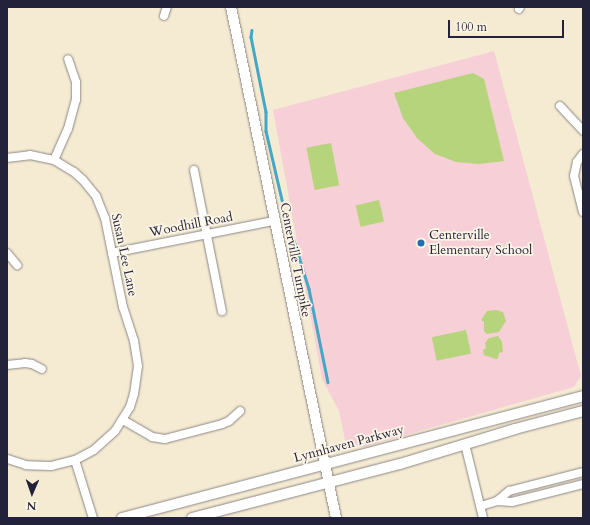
<!DOCTYPE html>
<style>
body{margin:0}
#map{position:relative;width:590px;height:525px;overflow:hidden;background:#f5ebd2;font-family:Cardo,serif}
div>[style]{position:absolute}
.built>*{inset:0;background:#f6cfd7}
.green>*{inset:0;background:#b5d47b;transform-origin:0 0}
.stream>*{height:2.5px;margin:-1.25px;padding:0 1.25px;transform-origin:1.25px;border-radius:1.25px;background:#46a6c5}
.roads{filter:drop-shadow(0 0 1px #8c8686) drop-shadow(0 0 1px #8c8686)}
.minor>*{height:8px;margin:-4px;padding:0 4px;transform-origin:4px;border-radius:4px;background:#fff}
.major>*{height:10px;margin:-5px;padding:0 5px;transform-origin:5px;border-radius:5px;background:#fff}
.dots>*{width:11px;height:11px;translate:-50% -50%;box-sizing:border-box;border:2px solid #fcf5e5;border-radius:50%}
span{translate:-50% -50%;white-space:nowrap;text-align:center;line-height:1.15;-webkit-text-stroke:3.5px #fcf5e5;paint-order:stroke}
.street-label{font-size:13px;color:#22223b}
.poi-label{font-size:13px;color:#22223b}
.left{translate:0 -50%;text-align:left}
.frame{position:absolute;inset:0;border:8px solid #22223b;pointer-events:none}
.north{position:absolute;left:12px;top:473px;width:40px;height:40px;-webkit-text-stroke:3px #fcf5e5;paint-order:stroke;rotate:182deg;font-size:11px;font-weight:700;line-height:16px;text-align:center;color:#22223b}
.north::after{content:'';display:block;margin:auto;width:14px;height:18px;background:#22223b;clip-path:polygon(50% 0,100% 100%,50% 72%,0 100%)}
.scale{position:absolute;left:448px;top:20px;width:116px;height:18px;box-sizing:border-box;border:2px solid #22223b;border-top:0;padding-left:5px;font-size:12px;line-height:14px;white-space:nowrap;color:#22223b;-webkit-text-stroke:3px #fcf5e5;paint-order:stroke}
</style>
<div id="map">
<div class="built">
<div style="clip-path:polygon(494px 51px,581px 376px,574px 387px,364px 447px,356px 446px,345px 440px,339px 411px,322px 379px,273px 110px)"></div>
</div>
<div class="green">
<div style="clip-path:polygon(473px 73px,484px 79px,504px 161px,479px 164px,456px 162px,435px 154px,417px 138px,403px 118px,394px 93px)"></div>
<div style="left:331px;top:143px;width:43px;height:25px;rotate:79deg"></div>
<div style="left:379px;top:200px;width:22px;height:24px;rotate:77deg"></div>
<div style="clip-path:polygon(496px 310px,503px 312px,506px 321px,499px 332px,487px 334px,484px 331px,484px 322px,481px 320px,487px 311px)"></div>
<div style="left:466px;top:330px;width:24px;height:35px;rotate:78deg"></div>
<div style="clip-path:polygon(498px 336px,502px 342px,503px 352px,499px 353px,498px 358px,496px 359px,484px 355px,483px 350px,486px 348px,485px 343px,489px 338px)"></div>
</div>
<div class="stream">
<div style="left:252px;top:30px;width:7px;rotate:98deg"></div>
<div style="left:251px;top:37px;width:76px;rotate:78.7deg"></div>
<div style="left:266px;top:112px;width:19px;rotate:90deg"></div>
<div style="left:266px;top:131px;width:71px;rotate:76.9deg"></div>
<div style="left:293px;top:237px;width:54px;rotate:72.9deg"></div>
<div style="left:309px;top:289px;width:95px;rotate:78.5deg"></div>
</div>
<div class="roads">
<div class="minor">
<div style="left:519px;top:9px;width:2px;rotate:-63deg"></div>
<div style="left:164px;top:16px;width:9px;rotate:-72deg"></div>
<div style="left:560px;top:106px;width:34px;rotate:47deg"></div>
<div style="left:583px;top:154px;width:10px;rotate:127deg"></div>
<div style="left:577px;top:162px;width:14px;rotate:102deg"></div>
<div style="left:574px;top:176px;width:37px;rotate:76deg"></div>
<div style="left:7px;top:158px;width:23px;rotate:-7deg"></div>
<div style="left:30px;top:155px;width:25px;rotate:12deg"></div>
<div style="left:54px;top:160px;width:23px;rotate:31deg"></div>
<div style="left:74px;top:172px;width:12px;rotate:42deg"></div>
<div style="left:83px;top:180px;width:21px;rotate:51deg"></div>
<div style="left:96px;top:196px;width:24px;rotate:68deg"></div>
<div style="left:105px;top:218px;width:91px;rotate:78.6deg"></div>
<div style="left:123px;top:307px;width:36px;rotate:72deg"></div>
<div style="left:134px;top:341px;width:25px;rotate:81deg"></div>
<div style="left:138px;top:366px;width:28px;rotate:98deg"></div>
<div style="left:134px;top:394px;width:14px;rotate:107deg"></div>
<div style="left:130px;top:407px;width:28px;rotate:122deg"></div>
<div style="left:115px;top:431px;width:28px;rotate:138deg"></div>
<div style="left:94px;top:450px;width:21px;rotate:152deg"></div>
<div style="left:75px;top:460px;width:25px;rotate:166deg"></div>
<div style="left:51px;top:466px;width:25px;rotate:-178deg"></div>
<div style="left:26px;top:465px;width:20px;rotate:-162deg"></div>
<div style="left:54px;top:160px;width:34px;rotate:-66deg"></div>
<div style="left:68px;top:129px;width:30px;rotate:-75deg"></div>
<div style="left:76px;top:100px;width:18px;rotate:-90deg"></div>
<div style="left:76px;top:82px;width:24px;rotate:-109deg"></div>
<div style="left:194px;top:170px;width:144px;rotate:78.8deg"></div>
<div style="left:7px;top:253px;width:16px;rotate:50deg"></div>
<div style="left:112px;top:253px;width:165px;rotate:-11.2deg"></div>
<div style="left:7px;top:365px;width:18px;rotate:-6deg"></div>
<div style="left:25px;top:363px;width:7px;rotate:8deg"></div>
<div style="left:32px;top:364px;width:11px;rotate:27deg"></div>
<div style="left:123px;top:420px;width:34px;rotate:30deg"></div>
<div style="left:152px;top:437px;width:13px;rotate:9deg"></div>
<div style="left:165px;top:439px;width:59px;rotate:-14.7deg"></div>
<div style="left:222px;top:424px;width:8px;rotate:-23deg"></div>
<div style="left:229px;top:421px;width:15px;rotate:-42deg"></div>
<div style="left:465px;top:444px;width:76px;rotate:76.3deg"></div>
<div style="left:75px;top:460px;width:61px;rotate:72.8deg"></div>
<div style="left:497px;top:501px;width:16px;rotate:-40deg"></div>
<div style="left:509px;top:491px;width:76px;rotate:-14.4deg"></div>
<div style="left:481px;top:506px;width:17px;rotate:-17deg"></div>
<div style="left:497px;top:501px;width:15px;rotate:4deg"></div>
<div style="left:512px;top:502px;width:73px;rotate:-14.2deg"></div>
</div>
<div class="major">
<div style="left:231px;top:7px;width:522px;rotate:78.39deg"></div>
<div style="left:122px;top:518px;width:477px;rotate:-14.8deg"></div>
<div style="left:192px;top:518px;width:215px;rotate:-14.6deg"></div>
<div style="left:400px;top:464px;width:120px;rotate:-16.9deg"></div>
<div style="left:515px;top:429px;width:70px;rotate:-14.8deg"></div>
</div>
</div>
<div class="dots">
<div style="left:421px;top:243px;background:#1f6fb2"></div>
</div>
<div class="street-label">
<span style="left:191px;top:225px;rotate:-11deg">Woodhill Road</span>
<span style="left:124px;top:255px;rotate:78deg">Susan Lee Lane</span>
<span style="left:295px;top:260px;rotate:79deg">Centerville Turnpike</span>
<span style="left:349px;top:444px;rotate:-15deg">Lynnhaven Parkway</span>
</div>
<div class="poi-label">
<span class="left" style="left:429px;top:243px">Centerville<br>Elementary School</span>
</div>
<div class="frame"></div>
<div class="north">N</div>
<div class="scale">100 m</div>
</div>
